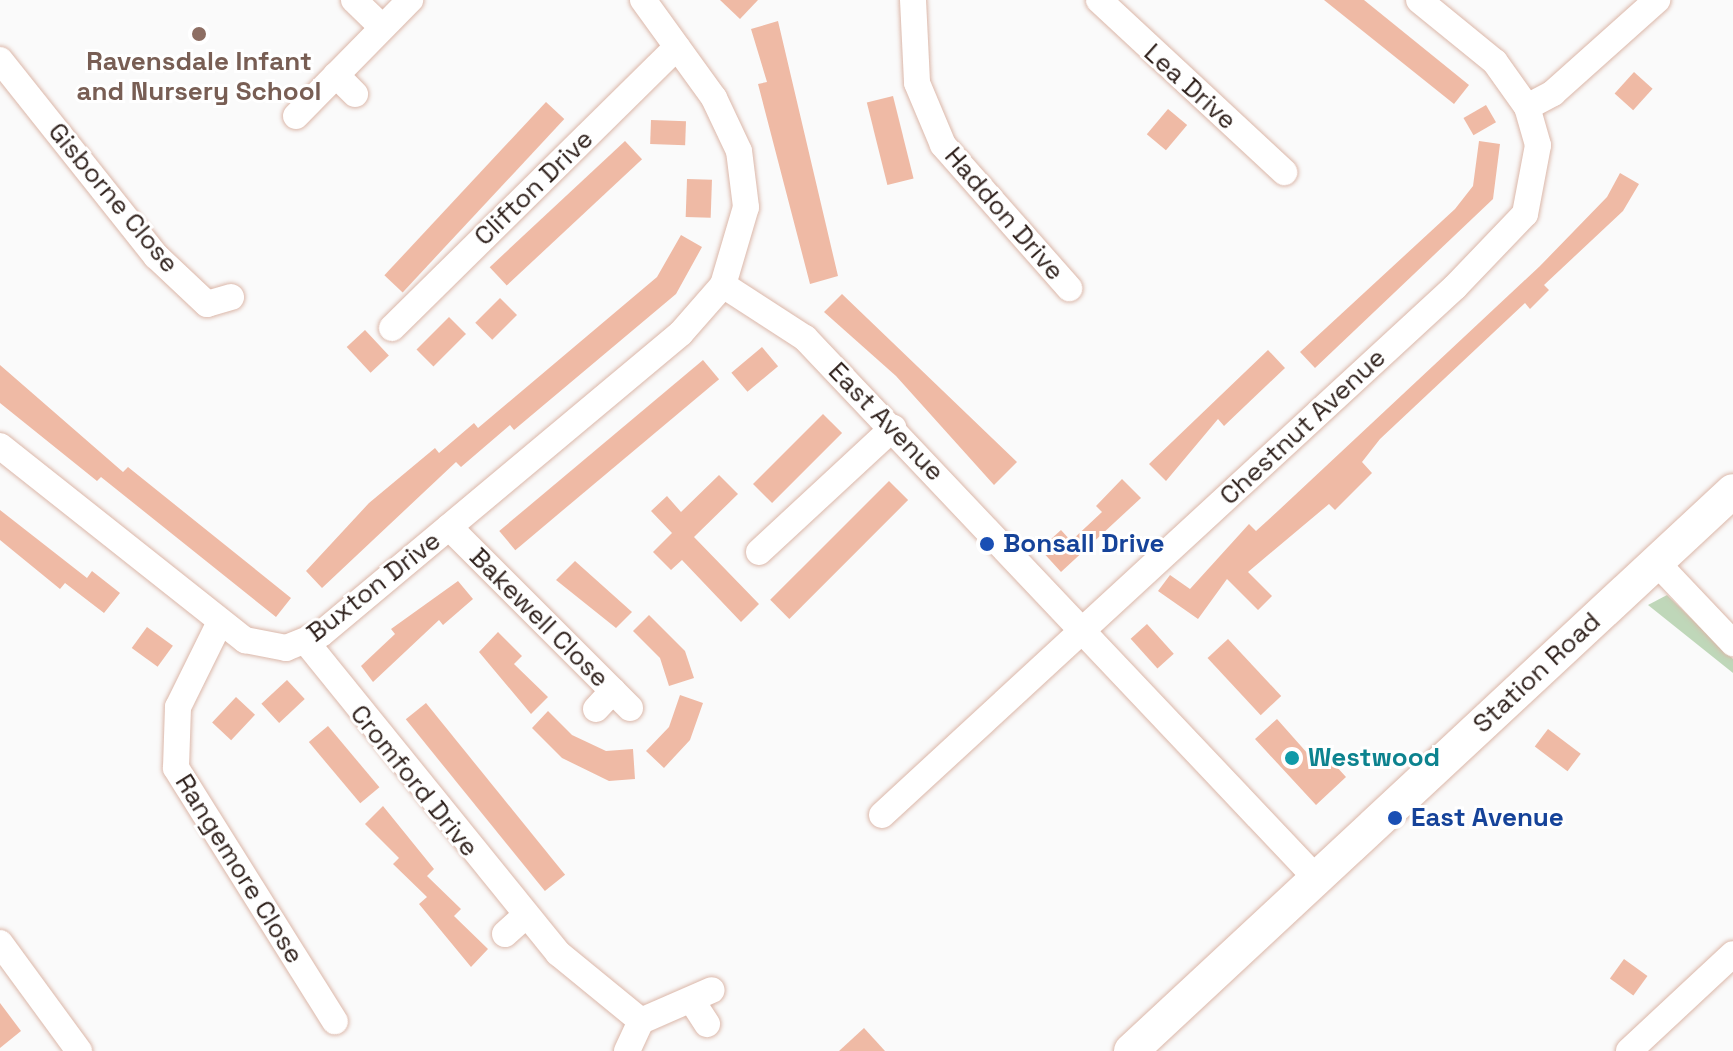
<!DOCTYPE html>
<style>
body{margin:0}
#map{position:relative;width:1733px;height:1051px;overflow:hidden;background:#fafafa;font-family:"Space Grotesk",sans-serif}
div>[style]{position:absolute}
.green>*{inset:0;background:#bfd7b9}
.building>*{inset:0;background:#efbaa5;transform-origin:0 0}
.roads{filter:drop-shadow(0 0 2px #dbb7a9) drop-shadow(0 0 2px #dbb7a9)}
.minor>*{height:26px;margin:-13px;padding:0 13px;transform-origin:13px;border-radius:13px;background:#fff}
.major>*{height:34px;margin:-17px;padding:0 17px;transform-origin:17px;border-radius:17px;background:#fff}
.dots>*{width:22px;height:22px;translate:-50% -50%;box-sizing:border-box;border:4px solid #fff;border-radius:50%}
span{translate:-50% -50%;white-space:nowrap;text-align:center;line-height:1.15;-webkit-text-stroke:6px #fff;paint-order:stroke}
.education-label{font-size:26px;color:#785e54;font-weight:700}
.street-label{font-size:26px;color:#31231e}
.transit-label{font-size:26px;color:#164399;font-weight:700}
.left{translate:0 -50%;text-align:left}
.culture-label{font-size:26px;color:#0d838f;font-weight:700}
</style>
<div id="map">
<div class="green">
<div style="clip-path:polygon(1667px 595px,1733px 659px,1733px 673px,1648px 605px)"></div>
</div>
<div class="building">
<div style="clip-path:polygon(720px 0,758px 0,740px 19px)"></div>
<div style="clip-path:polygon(1324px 0,1364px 0,1469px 85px,1454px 104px)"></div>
<div style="clip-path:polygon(778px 21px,838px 276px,810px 284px,758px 84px,767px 82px,751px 29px)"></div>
<div style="left:1634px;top:72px;width:25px;height:29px;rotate:42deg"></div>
<div style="left:893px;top:96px;width:85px;height:27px;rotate:76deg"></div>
<div style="left:546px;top:102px;width:25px;height:237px;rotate:43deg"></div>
<div style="left:1486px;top:105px;width:20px;height:26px;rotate:60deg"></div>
<div style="left:1168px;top:109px;width:25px;height:33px;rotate:40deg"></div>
<div style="left:651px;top:120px;width:35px;height:24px;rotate:2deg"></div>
<div style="left:625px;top:141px;width:25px;height:185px;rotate:47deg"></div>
<div style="clip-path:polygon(1479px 141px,1500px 144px,1493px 199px,1315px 368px,1300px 352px,1455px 209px,1473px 186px)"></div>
<div style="clip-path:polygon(1620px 173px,1639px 184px,1623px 211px,1544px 285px,1549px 290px,1530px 309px,1525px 303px,1380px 439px,1362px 462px,1372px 473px,1335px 510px,1329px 504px,1248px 572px,1272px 596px,1258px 610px,1227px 579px,1198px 619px,1158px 591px,1170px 575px,1190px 589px,1249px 524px,1256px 531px,1279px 510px,1540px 266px,1607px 197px)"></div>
<div style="left:687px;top:179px;width:25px;height:38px;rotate:2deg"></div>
<div style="clip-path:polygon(681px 235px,702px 247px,676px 294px,514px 430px,510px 425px,461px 467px,456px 462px,322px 588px,306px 571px,369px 503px,435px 448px,439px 453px,474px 423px,478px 428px,657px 277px)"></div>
<div style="clip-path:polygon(842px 294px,1017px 462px,994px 485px,896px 376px,824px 312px)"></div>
<div style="left:500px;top:298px;width:24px;height:35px;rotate:45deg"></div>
<div style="left:449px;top:317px;width:24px;height:46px;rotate:45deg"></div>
<div style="left:365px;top:330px;width:35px;height:25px;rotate:47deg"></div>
<div style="left:762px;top:347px;width:25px;height:40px;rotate:50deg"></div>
<div style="clip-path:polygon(1268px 350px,1285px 368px,1224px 426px,1218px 419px,1166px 481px,1149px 464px)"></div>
<div style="left:703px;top:360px;width:25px;height:266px;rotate:50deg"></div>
<div style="clip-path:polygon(0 365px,123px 472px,128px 467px,291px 598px,276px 617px,101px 477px,97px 481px,0 403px)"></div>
<div style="left:823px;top:414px;width:27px;height:99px;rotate:45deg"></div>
<div style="clip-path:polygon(719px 475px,738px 494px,694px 537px,759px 604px,741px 622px,682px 560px,671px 570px,653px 552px,672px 533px,651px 511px,667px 496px,681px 512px)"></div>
<div style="clip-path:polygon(1122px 479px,1141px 498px,1061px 572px,1040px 549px,1061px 530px,1071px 541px,1102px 512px,1096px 506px)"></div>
<div style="left:889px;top:481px;width:27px;height:168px;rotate:45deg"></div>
<div style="clip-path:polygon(0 510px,87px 578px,92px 571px,120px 593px,104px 613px,65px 583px,60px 589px,0 540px)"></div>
<div style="clip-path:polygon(575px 561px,632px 612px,616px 628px,556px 580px)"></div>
<div style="clip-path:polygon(458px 581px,473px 599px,443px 625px,439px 620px,373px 682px,361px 666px,395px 634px,391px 629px)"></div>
<div style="clip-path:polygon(649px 615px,685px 651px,694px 678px,669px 686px,660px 658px,633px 631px)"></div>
<div style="left:1147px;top:624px;width:40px;height:22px;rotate:48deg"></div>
<div style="left:147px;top:627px;width:32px;height:26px;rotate:36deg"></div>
<div style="clip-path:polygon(498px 632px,522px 656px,514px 664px,548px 697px,531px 714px,479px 652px)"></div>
<div style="left:1228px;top:639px;width:78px;height:28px;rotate:47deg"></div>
<div style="left:287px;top:680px;width:26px;height:35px;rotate:47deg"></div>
<div style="clip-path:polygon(680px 695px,703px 703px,690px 740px,664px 768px,646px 751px,669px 727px)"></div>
<div style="left:236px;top:697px;width:26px;height:35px;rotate:43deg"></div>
<div style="left:426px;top:703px;width:221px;height:26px;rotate:51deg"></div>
<div style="clip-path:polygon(548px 711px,572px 735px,606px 751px,633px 749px,635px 779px,609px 781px,562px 758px,532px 728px)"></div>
<div style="clip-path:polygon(1277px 719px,1316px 763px,1325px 754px,1346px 777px,1316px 805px,1255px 739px)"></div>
<div style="left:328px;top:726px;width:80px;height:25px;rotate:50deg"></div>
<div style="left:1548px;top:729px;width:41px;height:22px;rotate:37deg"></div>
<div style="clip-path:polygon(383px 806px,434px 869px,427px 876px,461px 909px,454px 916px,488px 949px,471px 967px,419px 904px,427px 897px,393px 864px,399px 858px,365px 824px)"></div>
<div style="left:1624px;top:959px;width:29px;height:24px;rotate:36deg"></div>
<div style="clip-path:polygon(0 1003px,21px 1031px,0 1048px)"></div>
<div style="clip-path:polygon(864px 1028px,885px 1051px,839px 1051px)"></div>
</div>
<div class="roads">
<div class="minor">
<div style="left:354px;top:0;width:39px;rotate:44deg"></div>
<div style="left:913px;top:0;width:83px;rotate:87.2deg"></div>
<div style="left:917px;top:83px;width:67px;rotate:67.2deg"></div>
<div style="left:943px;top:145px;width:191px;rotate:48.6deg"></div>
<div style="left:1099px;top:0;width:253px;rotate:42.9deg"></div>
<div style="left:0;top:60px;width:251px;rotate:51.5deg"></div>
<div style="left:156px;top:256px;width:70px;rotate:43.3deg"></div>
<div style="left:207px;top:304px;width:25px;rotate:-16deg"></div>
<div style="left:336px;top:75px;width:27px;rotate:45deg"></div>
<div style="left:1527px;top:107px;width:30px;rotate:-28deg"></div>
<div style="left:1553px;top:93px;width:140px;rotate:-41.8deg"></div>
<div style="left:296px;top:116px;width:163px;rotate:-45.5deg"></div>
<div style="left:723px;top:285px;width:98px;rotate:32.9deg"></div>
<div style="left:805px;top:338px;width:745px;rotate:46.58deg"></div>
<div style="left:392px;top:328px;width:400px;rotate:-44.6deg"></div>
<div style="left:0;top:446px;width:313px;rotate:38.4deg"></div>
<div style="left:245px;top:640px;width:42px;rotate:11deg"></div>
<div style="left:286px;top:648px;width:38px;rotate:-22deg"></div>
<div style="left:321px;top:634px;width:469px;rotate:-39.9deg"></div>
<div style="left:681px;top:333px;width:64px;rotate:-48.8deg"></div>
<div style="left:723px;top:285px;width:81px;rotate:-73.6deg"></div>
<div style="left:746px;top:207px;width:56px;rotate:-97.1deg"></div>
<div style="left:739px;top:151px;width:59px;rotate:-115.3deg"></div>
<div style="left:714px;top:98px;width:121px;rotate:-125.9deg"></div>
<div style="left:449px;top:527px;width:256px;rotate:45deg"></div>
<div style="left:759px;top:552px;width:183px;rotate:-42.8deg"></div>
<div style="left:1656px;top:562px;width:112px;rotate:46.5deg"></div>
<div style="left:220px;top:622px;width:95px;rotate:116.3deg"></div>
<div style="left:178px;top:707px;width:61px;rotate:91.9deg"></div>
<div style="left:176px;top:768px;width:299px;rotate:57.9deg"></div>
<div style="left:307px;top:643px;width:399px;rotate:51deg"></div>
<div style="left:558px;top:953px;width:107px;rotate:39.3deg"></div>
<div style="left:596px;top:709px;width:25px;rotate:-47deg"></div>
<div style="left:882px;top:815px;width:779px;rotate:-42.66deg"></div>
<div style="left:1455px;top:287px;width:101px;rotate:-46.2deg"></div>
<div style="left:1525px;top:214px;width:70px;rotate:-79.3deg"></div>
<div style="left:1538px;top:145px;width:40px;rotate:-106deg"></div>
<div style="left:1527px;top:107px;width:55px;rotate:-125.4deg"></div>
<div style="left:1495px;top:62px;width:98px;rotate:-140.8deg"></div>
<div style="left:505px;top:934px;width:28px;rotate:-42deg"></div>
<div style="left:0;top:943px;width:134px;rotate:53.8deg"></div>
<div style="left:694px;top:1004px;width:24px;rotate:57deg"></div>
<div style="left:627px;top:1051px;width:33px;rotate:-65deg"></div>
<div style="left:641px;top:1021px;width:77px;rotate:-23.6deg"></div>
<div style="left:1629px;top:1051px;width:142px;rotate:-43deg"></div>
</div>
<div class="major">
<div style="left:1131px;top:1051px;width:822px;rotate:-42.93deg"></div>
</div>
</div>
<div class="dots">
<div style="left:199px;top:34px;background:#8d6e63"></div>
<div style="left:987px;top:544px;background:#1a4fb4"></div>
<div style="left:1292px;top:758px;background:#0f9aa8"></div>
<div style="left:1395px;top:818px;background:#1a4fb4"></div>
</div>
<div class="education-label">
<span style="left:199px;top:77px">Ravensdale Infant<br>and Nursery School</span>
</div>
<div class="street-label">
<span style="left:1190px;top:87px;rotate:42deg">Lea Drive</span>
<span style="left:534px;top:188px;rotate:-44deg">Clifton Drive</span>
<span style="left:113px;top:198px;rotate:50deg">Gisborne Close</span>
<span style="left:1004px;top:214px;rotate:49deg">Haddon Drive</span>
<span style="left:886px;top:422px;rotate:46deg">East Avenue</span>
<span style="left:1303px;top:427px;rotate:-43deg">Chestnut Avenue</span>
<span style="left:374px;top:587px;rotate:-38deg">Buxton Drive</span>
<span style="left:539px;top:618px;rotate:45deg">Bakewell Close</span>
<span style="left:1537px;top:673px;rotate:-43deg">Station Road</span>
<span style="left:414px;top:781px;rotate:51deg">Cromford Drive</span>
<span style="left:239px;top:869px;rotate:58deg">Rangemore Close</span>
</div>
<div class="transit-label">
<span class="left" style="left:1003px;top:544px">Bonsall Drive</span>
<span class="left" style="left:1411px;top:818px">East Avenue</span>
</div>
<div class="culture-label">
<span class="left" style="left:1308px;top:758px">Westwood</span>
</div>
</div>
